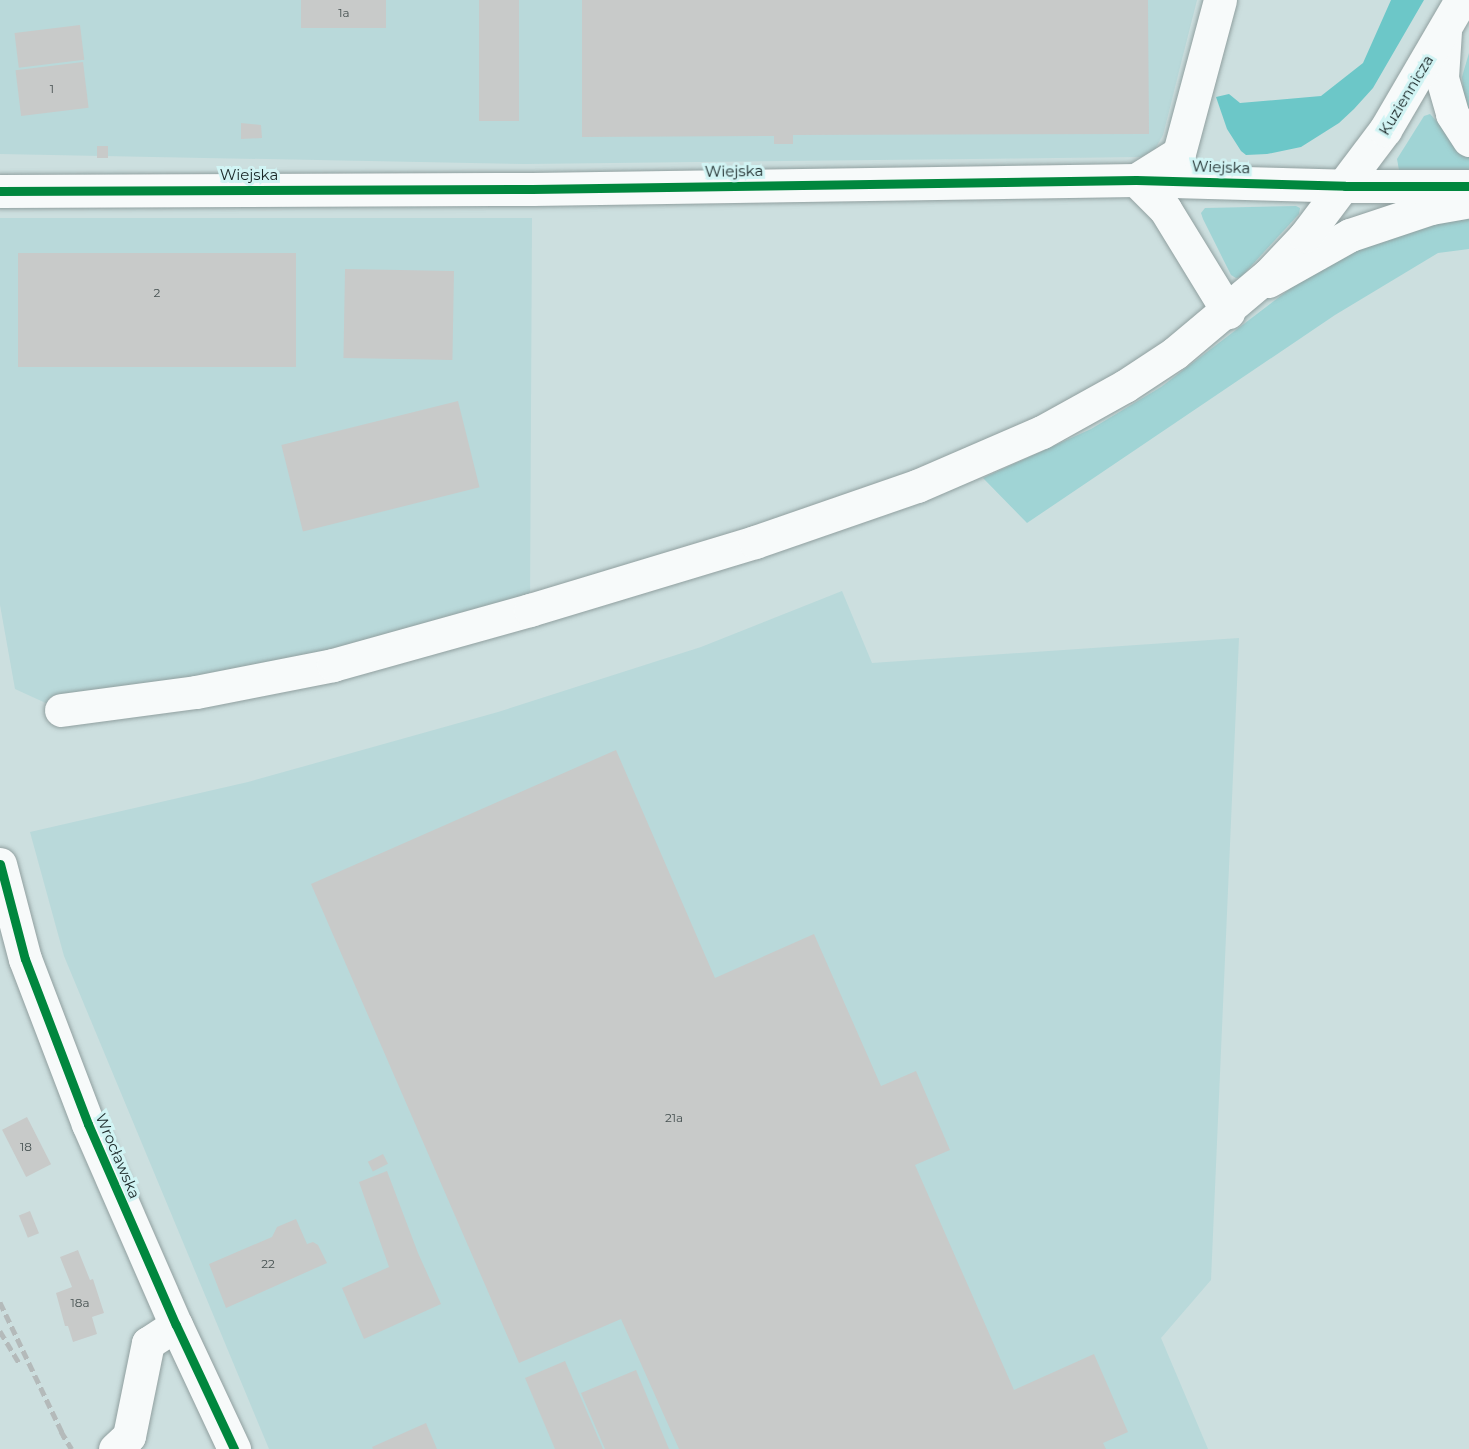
<!DOCTYPE html>
<meta charset="utf-8">
<style>
body{margin:0}
#map{position:relative;width:1469px;height:1449px;overflow:hidden;background:#ccdfdf;font-family:Montserrat,sans-serif}
div>[style]{position:absolute}
.built>*{inset:0;background:#b9d9da}
.green>*{inset:0;background:#a0d4d5}
.forest>*{inset:0;background:#6cc7c8}
.building>*{inset:0;background:#c8cac9;transform-origin:0 0}
.roads{filter:drop-shadow(0 0 2px #909f9f) drop-shadow(0 0 2px #909f9f)}
.minor>*{height:33px;margin:-16.5px;padding:0 16.5px;transform-origin:16.5px;border-radius:16.5px;background:#f7fafa}
.major>*{height:33px;margin:-16.5px;padding:0 16.5px;transform-origin:16.5px;border-radius:16.5px;background:#f7fafa}
.rail>*{height:4.5px;margin-top:-2.25px;transform-origin:0;background:repeating-linear-gradient(90deg,#b4baba 0 9px,transparent 0 13.5px)}
.cycleway>*{height:9px;margin:-4.5px;padding:0 4.5px;transform-origin:4.5px;border-radius:4.5px;background:#00873e}
span{translate:-50% -50%;white-space:nowrap;text-align:center;line-height:1.15;-webkit-text-stroke:6px #d1f4f4;paint-order:stroke}
.number-label{font-size:12px;color:#475252}
.number-label span{-webkit-text-stroke-width:0}
.street-label{font-size:15px;color:#1a2828}
</style>
<div id="map">
<div class="built">
<div style="clip-path:polygon(0 0,1197px 0,1163px 135px,1155px 149px,1141px 157px,525px 164px,0 154px)"></div>
<div style="clip-path:polygon(0 218px,532px 218px,530px 610px,61px 710px,15px 689px,0 605px)"></div>
<div style="clip-path:polygon(842px 591px,872px 663px,1239px 638px,1211px 1280px,1161px 1338px,1208px 1449px,269px 1449px,64px 956px,30px 832px,248px 782px,498px 712px,701px 647px)"></div>
</div>
<div class="green">
<div style="clip-path:polygon(1469px 53px,1469px 111px,1464px 98px,1462px 77px)"></div>
<div style="clip-path:polygon(1430px 114px,1469px 157px,1469px 174px,1399px 170px,1397px 159px,1424px 116px)"></div>
<div style="clip-path:polygon(1296px 206px,1300px 208px,1299px 214px,1241px 277px,1236px 278px,1231px 275px,1203px 219px,1201px 213px,1205px 208px)"></div>
<div style="clip-path:polygon(1469px 209px,1469px 249px,1438px 253px,1335px 315px,1027px 523px,983px 478px,1091px 429px,1161px 387px,1328px 260px)"></div>
</div>
<div class="forest">
<div style="clip-path:polygon(1391px 0,1424px 0,1373px 88px,1354px 109px,1339px 123px,1301px 147px,1267px 154px,1246px 155px,1241px 151px,1227px 129px,1216px 97px,1229px 94px,1240px 103px,1321px 96px,1363px 63px)"></div>
</div>
<div class="building">
<div style="left:301px;top:0;width:85px;height:28px"></div>
<div style="left:479px;top:0;width:40px;height:121px"></div>
<div style="clip-path:polygon(582px 0,1148px 0,1149px 134px,793px 135px,793px 144px,774px 144px,774px 136px,582px 137px)"></div>
<div style="left:80px;top:25px;width:35px;height:66px;rotate:83deg"></div>
<div style="left:83px;top:62px;width:46px;height:68px;rotate:83deg"></div>
<div style="clip-path:polygon(241px 123px,261px 125px,262px 138px,241px 139px)"></div>
<div style="left:108px;top:146px;width:12px;height:11px;rotate:90deg"></div>
<div style="left:18px;top:253px;width:278px;height:114px"></div>
<div style="left:345px;top:269px;width:109px;height:89px;rotate:1deg"></div>
<div style="left:458px;top:401px;width:89px;height:182px;rotate:76deg"></div>
<div style="clip-path:polygon(616px 750px,715px 978px,814px 934px,881px 1086px,916px 1071px,950px 1150px,915px 1165px,1014px 1390px,1094px 1354px,1128px 1432px,1103px 1443px,1106px 1449px,679px 1449px,621px 1319px,519px 1363px,311px 884px)"></div>
<div style="left:27px;top:1117px;width:53px;height:28px;rotate:63deg"></div>
<div style="left:383px;top:1154px;width:11px;height:17px;rotate:63deg"></div>
<div style="clip-path:polygon(387px 1171px,418px 1253px,441px 1304px,364px 1339px,342px 1288px,389px 1267px,359px 1182px)"></div>
<div style="left:30px;top:1211px;width:24px;height:12px;rotate:68deg"></div>
<div style="clip-path:polygon(296px 1219px,307px 1244px,313px 1242px,318px 1245px,327px 1263px,226px 1308px,209px 1264px,272px 1237px,277px 1227px)"></div>
<div style="clip-path:polygon(78px 1250px,90px 1280px,93px 1279px,104px 1313px,92px 1317px,97px 1334px,73px 1342px,68px 1326px,65px 1326px,56px 1293px,72px 1287px,60px 1257px)"></div>
<div style="clip-path:polygon(565px 1361px,603px 1449px,555px 1449px,525px 1378px)"></div>
<div style="clip-path:polygon(636px 1370px,669px 1449px,605px 1449px,581px 1393px)"></div>
<div style="clip-path:polygon(426px 1423px,437px 1449px,373px 1449px,372px 1447px)"></div>
</div>
<div class="roads">
<div class="minor">
<div style="left:1220px;top:0;width:158px;rotate:105deg"></div>
<div style="left:1179px;top:153px;width:51px;rotate:147.9deg"></div>
<div style="left:1136px;top:180px;width:41px;rotate:45deg"></div>
<div style="left:1165px;top:209px;width:121px;rotate:58.5deg"></div>
<div style="left:1445px;top:31px;width:47px;rotate:93.7deg"></div>
<div style="left:1442px;top:78px;width:37px;rotate:74deg"></div>
<div style="left:1452px;top:114px;width:31px;rotate:57deg"></div>
<div style="left:0;top:191px;width:532px;rotate:-0.22deg"></div>
<div style="left:532px;top:189px;width:604px;rotate:-0.85deg"></div>
<div style="left:1136px;top:180px;width:209px;rotate:1.6deg"></div>
<div style="left:1345px;top:186px;width:124px"></div>
<div style="left:1268px;top:281px;width:94px;rotate:-29.3deg"></div>
<div style="left:1350px;top:235px;width:85px;rotate:-18.4deg"></div>
<div style="left:1431px;top:208px;width:39px;rotate:-10deg"></div>
<div style="left:0;top:864px;width:98px;rotate:75.3deg"></div>
<div style="left:25px;top:959px;width:177px;rotate:69.1deg"></div>
<div style="left:88px;top:1124px;width:219px;rotate:66.4deg"></div>
<div style="left:176px;top:1325px;width:137px;rotate:64.9deg"></div>
<div style="left:115px;top:1449px;width:19px;rotate:-43deg"></div>
<div style="left:129px;top:1436px;width:95px;rotate:-78.5deg"></div>
<div style="left:148px;top:1343px;width:33px;rotate:-33deg"></div>
</div>
<div class="major">
<div style="left:61px;top:710px;width:136px;rotate:-7.6deg"></div>
<div style="left:196px;top:692px;width:140px;rotate:-11.1deg"></div>
<div style="left:333px;top:665px;width:205px;rotate:-15.6deg"></div>
<div style="left:530px;top:610px;width:235px;rotate:-16.8deg"></div>
<div style="left:755px;top:542px;width:171px;rotate:-19.1deg"></div>
<div style="left:917px;top:486px;width:136px;rotate:-23.4deg"></div>
<div style="left:1042px;top:432px;width:95px;rotate:-29deg"></div>
<div style="left:1125px;top:386px;width:60px;rotate:-33.4deg"></div>
<div style="left:1175px;top:353px;width:121px;rotate:-40deg"></div>
<div style="left:1268px;top:275px;width:54px;rotate:-46.5deg"></div>
<div style="left:1305px;top:236px;width:133px;rotate:-53deg"></div>
<div style="left:1385px;top:130px;width:151px;rotate:-59.7deg"></div>
</div>
</div>
<div class="rail">
<div style="left:0;top:1302px;width:151px;rotate:64.5deg"></div>
<div style="left:0;top:1331px;width:39px;rotate:59deg"></div>
<div style="left:61px;top:1431px;width:21px;rotate:59deg"></div>
</div>
<div class="cycleway">
<div style="left:0;top:191px;width:532px;rotate:-0.22deg"></div>
<div style="left:532px;top:189px;width:604px;rotate:-0.85deg"></div>
<div style="left:1136px;top:180px;width:209px;rotate:1.6deg"></div>
<div style="left:1345px;top:186px;width:124px"></div>
<div style="left:0;top:864px;width:98px;rotate:75.3deg"></div>
<div style="left:25px;top:959px;width:177px;rotate:69.1deg"></div>
<div style="left:88px;top:1124px;width:219px;rotate:66.4deg"></div>
<div style="left:176px;top:1325px;width:137px;rotate:64.9deg"></div>
</div>
<div class="number-label">
<span style="left:344px;top:13px">1a</span>
<span style="left:52px;top:89px">1</span>
<span style="left:157px;top:293px">2</span>
<span style="left:674px;top:1118px">21a</span>
<span style="left:26px;top:1147px">18</span>
<span style="left:268px;top:1264px">22</span>
<span style="left:80px;top:1303px">18a</span>
</div>
<div class="street-label">
<span style="left:1406px;top:95px;rotate:-59deg">Kuziennicza</span>
<span style="left:1221px;top:167px;rotate:2deg">Wiejska</span>
<span style="left:734px;top:171px;rotate:-1deg">Wiejska</span>
<span style="left:249px;top:175px">Wiejska</span>
<span style="left:118px;top:1156px;rotate:67deg">Wrocławska</span>
</div>
</div>
